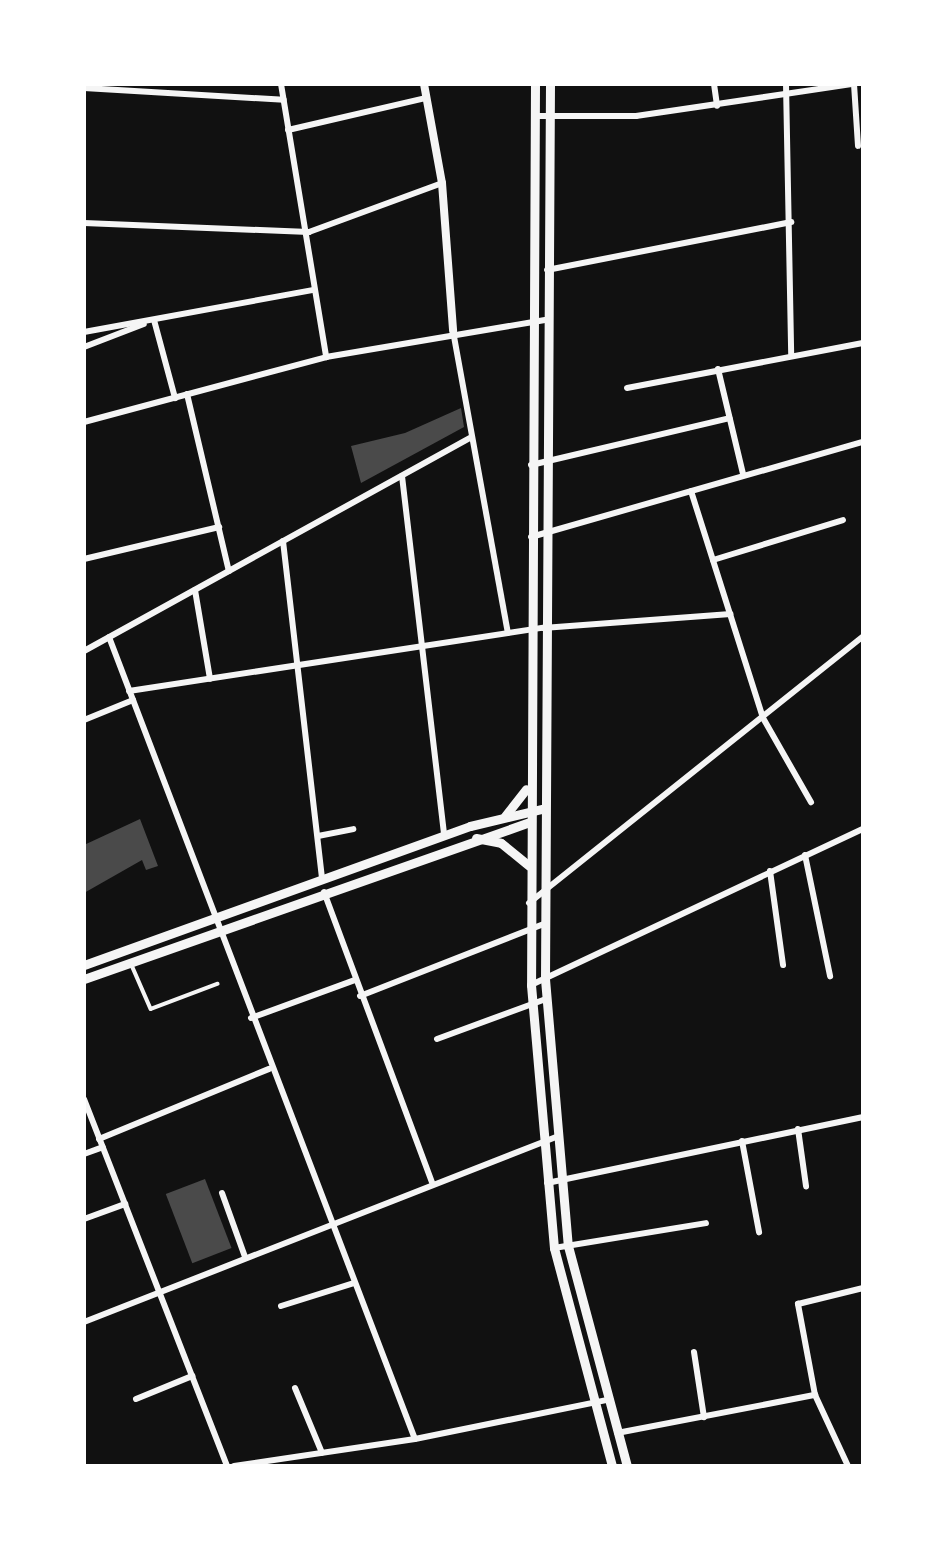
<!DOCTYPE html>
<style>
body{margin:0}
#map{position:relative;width:947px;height:1550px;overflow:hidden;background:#111;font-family:Lato,sans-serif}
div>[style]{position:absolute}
.building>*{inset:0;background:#4a4a4a;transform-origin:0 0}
.service>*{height:3.5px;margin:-1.75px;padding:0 1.75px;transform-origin:1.75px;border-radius:1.75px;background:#f5f5f5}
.minor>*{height:6px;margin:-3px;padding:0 3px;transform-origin:3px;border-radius:3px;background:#f5f5f5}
.tertiary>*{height:8px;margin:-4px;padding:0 4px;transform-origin:4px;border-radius:4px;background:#f5f5f5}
.secondary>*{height:9px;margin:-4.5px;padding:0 4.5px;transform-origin:4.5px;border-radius:4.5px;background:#f5f5f5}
span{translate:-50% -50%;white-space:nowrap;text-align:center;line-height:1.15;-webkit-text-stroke:7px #fff;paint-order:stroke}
.frame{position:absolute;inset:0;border:86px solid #fff;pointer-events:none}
</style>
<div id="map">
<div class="building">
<div style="clip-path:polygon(461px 408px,464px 427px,361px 483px,351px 446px,405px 433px)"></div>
<div style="clip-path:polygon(140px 819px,158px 866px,146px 870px,142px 860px,84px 893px,84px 845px)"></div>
<div style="left:205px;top:1179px;width:74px;height:42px;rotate:69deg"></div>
</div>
<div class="service">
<div style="left:131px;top:963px;width:50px;rotate:66.5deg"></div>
<div style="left:151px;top:1009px;width:71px;rotate:-20.7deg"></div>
</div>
<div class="minor">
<div style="left:281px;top:84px;width:277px;rotate:80.6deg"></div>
<div style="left:714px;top:84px;width:22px;rotate:82deg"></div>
<div style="left:786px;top:84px;width:270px;rotate:88.9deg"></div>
<div style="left:854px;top:84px;width:62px;rotate:86.3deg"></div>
<div style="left:84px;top:88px;width:200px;rotate:3.4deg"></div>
<div style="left:534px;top:116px;width:102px"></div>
<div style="left:636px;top:116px;width:218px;rotate:-8.4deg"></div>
<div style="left:288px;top:130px;width:142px;rotate:-13.1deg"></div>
<div style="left:84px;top:223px;width:225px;rotate:2.3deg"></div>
<div style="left:309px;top:232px;width:142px;rotate:-20.2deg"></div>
<div style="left:547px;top:270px;width:249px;rotate:-11.1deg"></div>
<div style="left:154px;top:320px;width:81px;rotate:74.9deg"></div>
<div style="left:453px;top:331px;width:307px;rotate:79.7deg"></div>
<div style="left:84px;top:332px;width:232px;rotate:-10.4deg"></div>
<div style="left:84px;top:347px;width:64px;rotate:-21deg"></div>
<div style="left:718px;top:369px;width:108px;rotate:76.6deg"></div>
<div style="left:627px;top:388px;width:240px;rotate:-10.8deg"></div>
<div style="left:187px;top:394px;width:182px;rotate:76.7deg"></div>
<div style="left:84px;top:422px;width:251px;rotate:-15deg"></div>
<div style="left:326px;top:357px;width:222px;rotate:-9.6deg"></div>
<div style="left:531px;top:465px;width:204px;rotate:-13.3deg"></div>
<div style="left:402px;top:476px;width:361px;rotate:83.3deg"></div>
<div style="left:691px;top:491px;width:238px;rotate:72.4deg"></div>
<div style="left:763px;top:718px;width:97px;rotate:60.3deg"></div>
<div style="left:531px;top:537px;width:345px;rotate:-16deg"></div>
<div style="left:283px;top:541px;width:339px;rotate:83.4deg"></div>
<div style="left:84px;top:559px;width:139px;rotate:-13.3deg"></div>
<div style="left:713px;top:560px;width:136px;rotate:-17.1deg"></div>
<div style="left:195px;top:590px;width:90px;rotate:80.4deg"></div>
<div style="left:109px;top:637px;width:858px;rotate:69.12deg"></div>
<div style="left:84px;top:651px;width:443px;rotate:-28.9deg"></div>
<div style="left:129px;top:691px;width:419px;rotate:-8.7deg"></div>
<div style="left:543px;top:628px;width:188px;rotate:-4.3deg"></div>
<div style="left:84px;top:720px;width:53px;rotate:-22.2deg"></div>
<div style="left:318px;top:836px;width:36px;rotate:-11deg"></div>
<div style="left:805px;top:855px;width:124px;rotate:78.3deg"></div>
<div style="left:770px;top:871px;width:95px;rotate:82.1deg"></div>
<div style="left:324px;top:892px;width:310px;rotate:69.6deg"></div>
<div style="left:529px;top:903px;width:428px;rotate:-38.6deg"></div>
<div style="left:531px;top:985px;width:367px;rotate:-25.2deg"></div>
<div style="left:360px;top:996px;width:198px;rotate:-21.4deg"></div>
<div style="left:251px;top:1018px;width:111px;rotate:-20.1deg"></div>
<div style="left:437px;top:1039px;width:116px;rotate:-20.2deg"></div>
<div style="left:84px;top:1099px;width:394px;rotate:68.7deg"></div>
<div style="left:798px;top:1129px;width:58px;rotate:82deg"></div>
<div style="left:99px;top:1139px;width:184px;rotate:-22.4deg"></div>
<div style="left:742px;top:1141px;width:93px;rotate:79.4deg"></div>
<div style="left:84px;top:1154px;width:20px;rotate:-20deg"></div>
<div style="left:547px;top:1183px;width:323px;rotate:-11.8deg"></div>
<div style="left:222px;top:1193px;width:68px;rotate:70.2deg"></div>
<div style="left:84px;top:1219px;width:44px;rotate:-20.1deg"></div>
<div style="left:554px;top:1248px;width:154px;rotate:-9.3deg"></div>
<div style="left:281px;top:1306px;width:77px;rotate:-17.5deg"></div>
<div style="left:84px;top:1322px;width:507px;rotate:-21.4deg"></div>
<div style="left:694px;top:1352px;width:66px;rotate:81.3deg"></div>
<div style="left:295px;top:1388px;width:70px;rotate:67.4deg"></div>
<div style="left:136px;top:1399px;width:61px;rotate:-22.3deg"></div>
<div style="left:617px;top:1433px;width:202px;rotate:-10.9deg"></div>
<div style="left:234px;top:1466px;width:183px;rotate:-8.5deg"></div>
<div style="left:415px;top:1439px;width:195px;rotate:-11.5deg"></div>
<div style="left:848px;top:1466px;width:78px;rotate:-114.9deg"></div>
<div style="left:815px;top:1395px;width:93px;rotate:-100.6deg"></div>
<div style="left:798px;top:1304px;width:67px;rotate:-13.8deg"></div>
</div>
<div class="tertiary">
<div style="left:424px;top:84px;width:101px;rotate:79.7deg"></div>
<div style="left:442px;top:183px;width:148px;rotate:85.7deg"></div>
</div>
<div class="secondary">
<div style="left:535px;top:84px;width:901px;rotate:90.25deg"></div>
<div style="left:531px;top:985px;width:264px;rotate:85deg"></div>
<div style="left:554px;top:1248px;width:226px;rotate:75.1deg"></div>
<div style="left:550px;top:84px;width:895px;rotate:90.32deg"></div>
<div style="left:545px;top:979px;width:268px;rotate:85.1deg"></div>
<div style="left:568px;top:1246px;width:228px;rotate:75deg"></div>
<div style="left:505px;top:816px;width:34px;rotate:-52deg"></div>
<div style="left:476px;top:838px;width:25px;rotate:11deg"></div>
<div style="left:501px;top:843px;width:36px;rotate:39deg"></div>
<div style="left:84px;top:965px;width:410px;rotate:-19.8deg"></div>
<div style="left:470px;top:826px;width:74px;rotate:-13.3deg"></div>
<div style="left:84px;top:979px;width:474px;rotate:-19.4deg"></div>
</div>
<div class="frame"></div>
</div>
